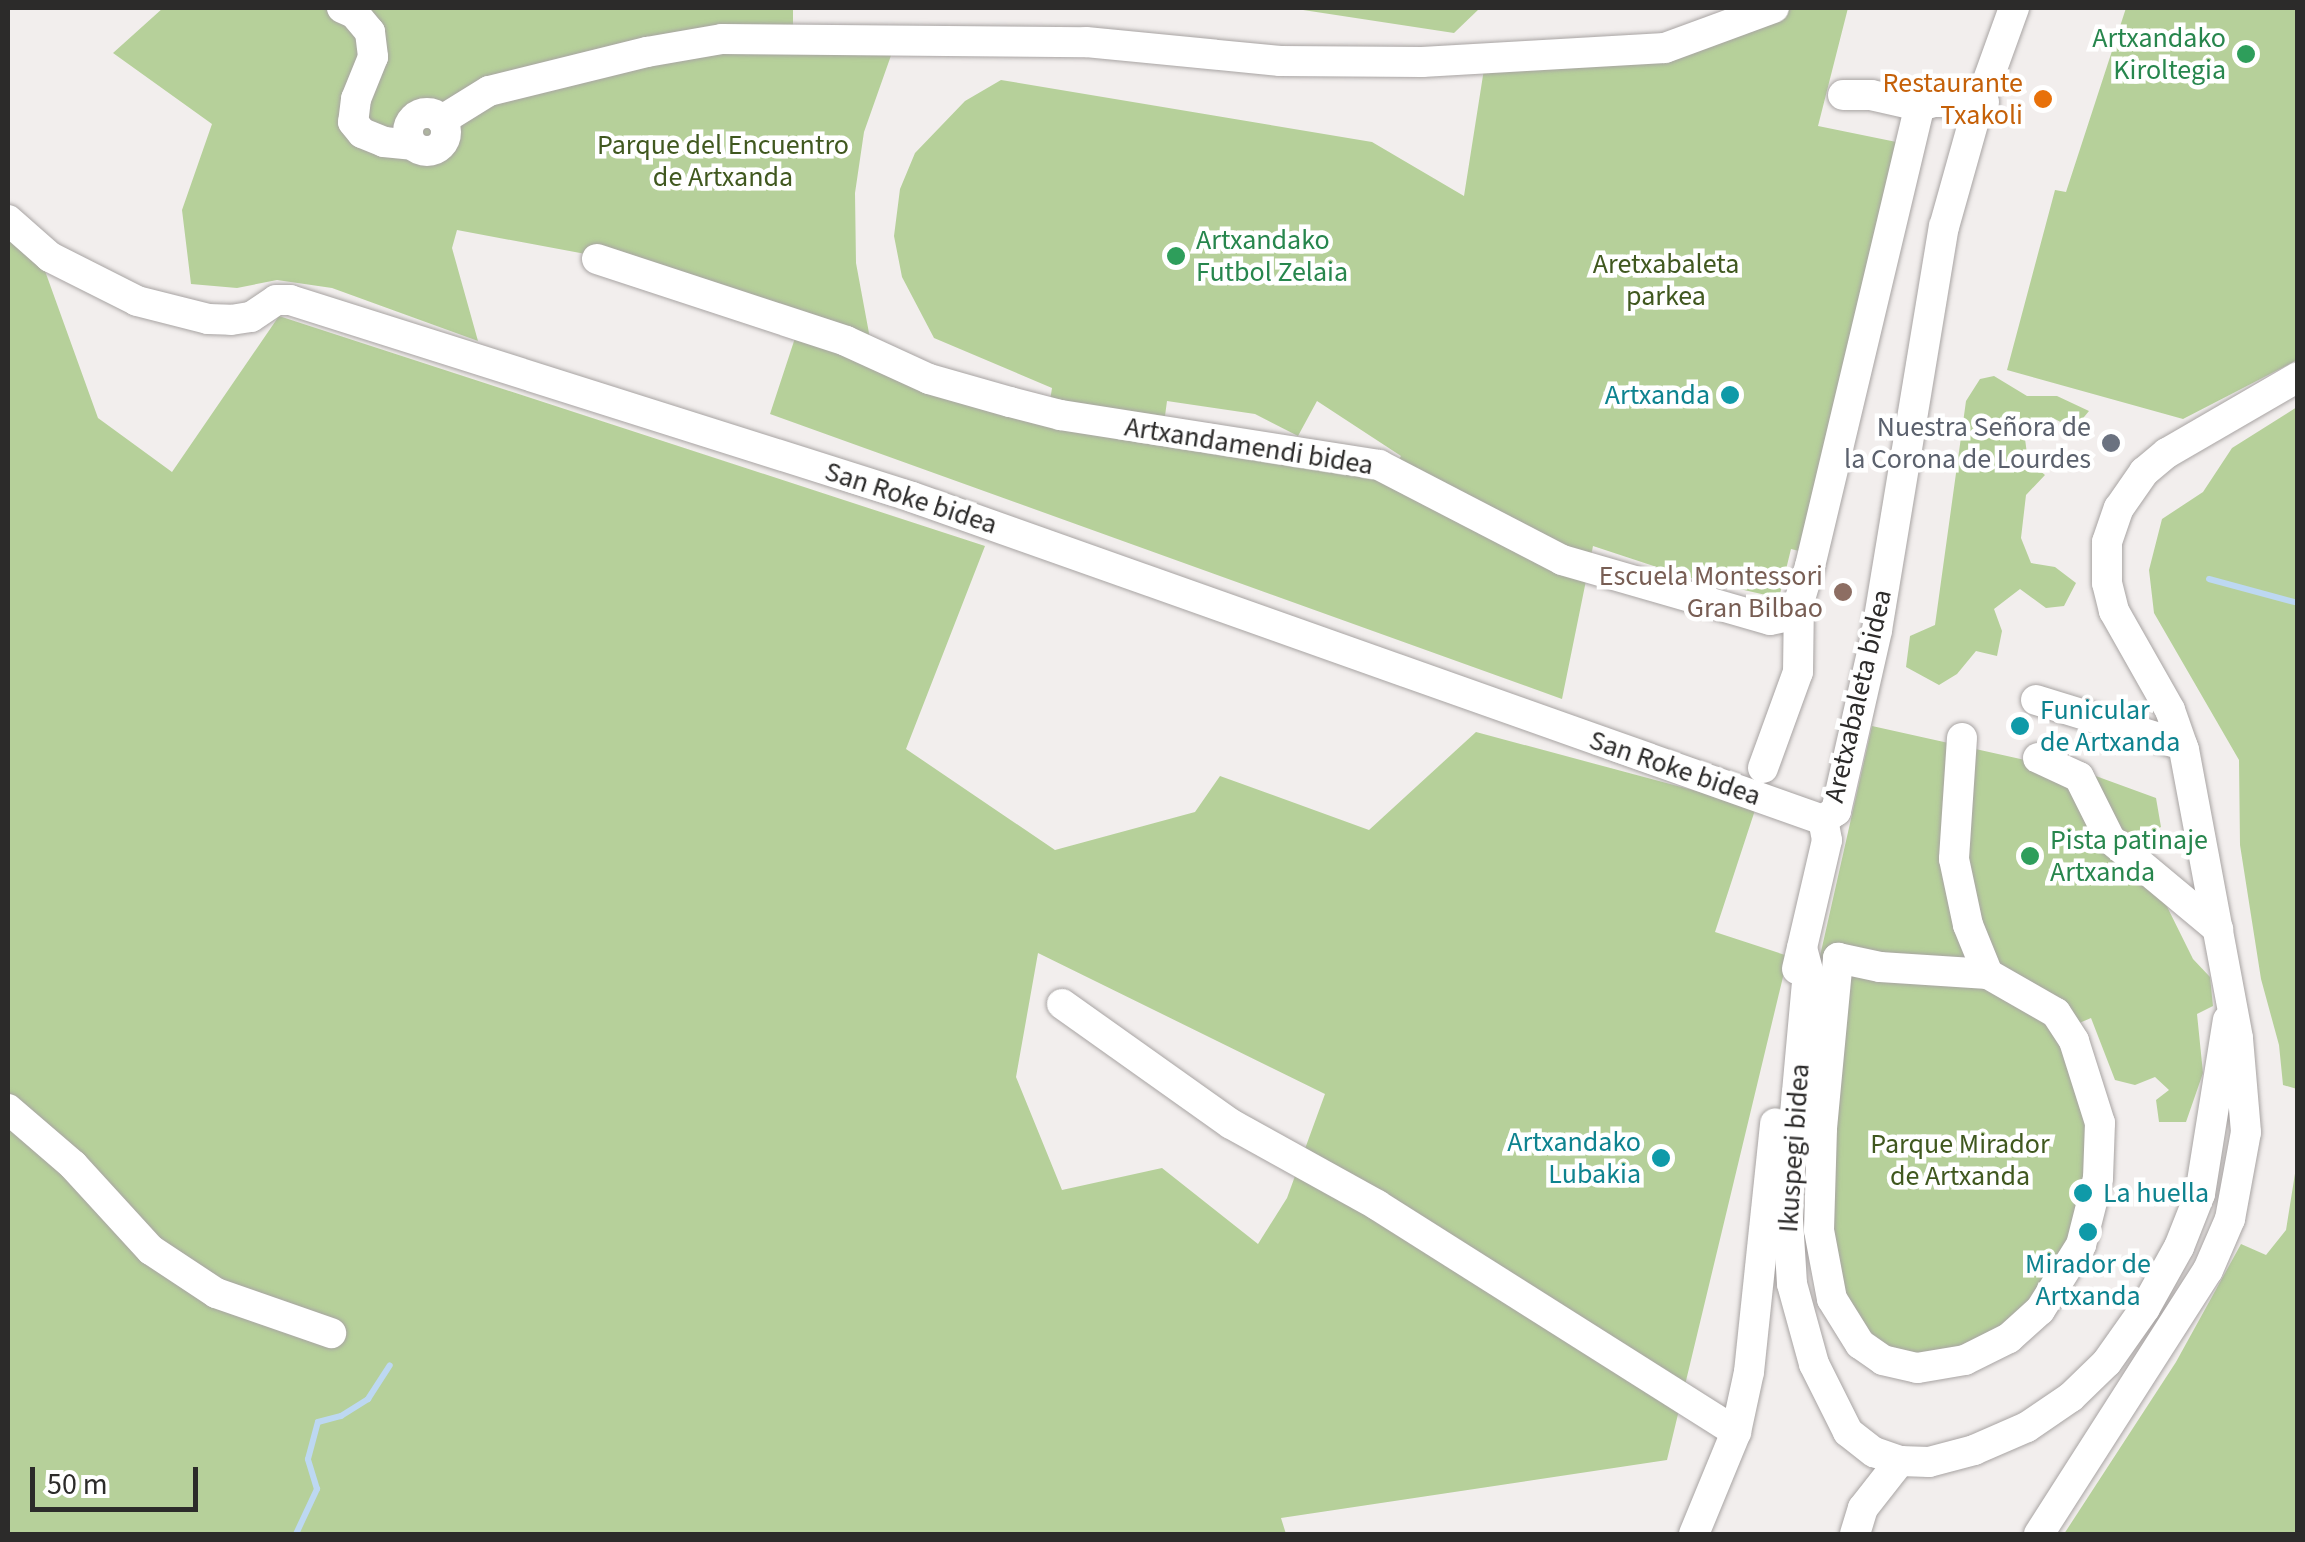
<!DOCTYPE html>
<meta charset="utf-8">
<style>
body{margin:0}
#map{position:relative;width:2305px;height:1542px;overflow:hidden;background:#f2eeed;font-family:"Source Sans 3",sans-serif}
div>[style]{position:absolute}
.green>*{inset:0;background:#b6d09a}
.stream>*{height:6px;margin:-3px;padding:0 3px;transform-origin:3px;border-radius:3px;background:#bdd8f2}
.roads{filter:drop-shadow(0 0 2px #a8a4a3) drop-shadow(0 0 2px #a8a4a3)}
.minor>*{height:30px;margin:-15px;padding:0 15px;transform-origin:15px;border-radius:15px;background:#fff}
.minor>.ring{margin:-15px;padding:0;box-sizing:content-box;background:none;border:30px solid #fff;border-radius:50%}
.dots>*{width:28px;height:28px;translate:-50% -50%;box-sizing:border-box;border:5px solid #fff;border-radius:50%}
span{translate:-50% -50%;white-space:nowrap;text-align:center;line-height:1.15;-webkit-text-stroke:9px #fff;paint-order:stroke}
.leisure-label{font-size:28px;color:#27864d}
.right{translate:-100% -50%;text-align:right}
.left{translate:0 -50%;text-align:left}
.food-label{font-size:28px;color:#c56008}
.park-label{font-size:28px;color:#40581f}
.culture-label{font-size:28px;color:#0d838f}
.worship-label{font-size:28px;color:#5b616d}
.street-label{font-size:28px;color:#2c2b2a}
.education-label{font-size:28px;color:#785e54}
.frame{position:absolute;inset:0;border:10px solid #2c2b2a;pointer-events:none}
.scale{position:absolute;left:30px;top:1467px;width:168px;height:45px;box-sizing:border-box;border:5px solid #2c2b2a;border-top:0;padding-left:12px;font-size:30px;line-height:35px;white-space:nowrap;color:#2c2b2a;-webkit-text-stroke:8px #fff;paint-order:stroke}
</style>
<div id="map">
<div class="green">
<div style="clip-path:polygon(163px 8px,793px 8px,793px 28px,900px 30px,864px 132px,855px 193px,856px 263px,871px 344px,591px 255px,457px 230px,452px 248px,478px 341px,332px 288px,277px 280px,237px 288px,191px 284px,182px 210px,212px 124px,113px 53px)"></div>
<div style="clip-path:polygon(1290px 8px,1480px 8px,1454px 33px)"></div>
<div style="clip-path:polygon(1792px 8px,1848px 8px,1818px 126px,1916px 146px,1823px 557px,1791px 549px,1779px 598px,1687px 577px,1593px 546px,1562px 699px,770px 414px,796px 335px,932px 387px,1389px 478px,1401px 456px,1317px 401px,1298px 436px,1255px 414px,1194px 405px,1167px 401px,1165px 416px,1050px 401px,1052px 388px,934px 338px,902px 277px,894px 236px,900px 189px,915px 153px,965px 101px,1001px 80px,1372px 142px,1464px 196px,1484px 69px,1751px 25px)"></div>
<div style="clip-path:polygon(2126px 8px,2297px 8px,2297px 360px,2183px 419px,2007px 370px,2055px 190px,2066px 192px)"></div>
<div style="clip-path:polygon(evenodd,8px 228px,40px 257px,98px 418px,172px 472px,279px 316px,985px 546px,906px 749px,1055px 850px,1195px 812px,1220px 776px,1369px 830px,1476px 732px,1756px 807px,1715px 932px,1788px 956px,1667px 1460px,1281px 1518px,1286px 1534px,8px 1534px,8px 228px,1038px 953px,1325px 1094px,1287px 1198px,1258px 1244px,1162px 1168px,1062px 1190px,1016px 1077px,1038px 953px)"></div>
<div style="clip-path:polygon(1994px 376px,2027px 396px,2057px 396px,2089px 411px,2074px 429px,2051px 417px,2025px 439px,2028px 461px,2045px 475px,2026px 495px,2021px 538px,2031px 563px,2055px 567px,2076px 583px,2064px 606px,2046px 608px,2020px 589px,1994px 609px,2002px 631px,1997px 656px,1976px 651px,1957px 674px,1939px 685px,1906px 667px,1910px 636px,1935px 625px,1966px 401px,1980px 379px)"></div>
<div style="clip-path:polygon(2297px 407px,2297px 1089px,2283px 1085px,2279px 1045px,2261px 979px,2240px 845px,2239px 760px,2154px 613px,2149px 570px,2162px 519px,2203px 492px,2232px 448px)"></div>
<div style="clip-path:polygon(1872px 726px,2093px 775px,2156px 798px,2161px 827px,2134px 840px,2193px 959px,2210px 977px,2213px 1006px,2197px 1014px,2203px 1073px,2186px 1122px,2159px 1122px,2156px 1100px,2169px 1090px,2155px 1077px,2135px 1085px,2115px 1080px,2091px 1018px,2077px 1024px,2109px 1119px,2044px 1316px,1887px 1371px,1806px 1226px,1818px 965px)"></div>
<div style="clip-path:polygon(2297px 1161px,2297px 1534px,2064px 1534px,2176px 1362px,2241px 1244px,2266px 1255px,2286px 1230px)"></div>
</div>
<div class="stream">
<div style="left:2209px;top:579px;width:92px;rotate:15.1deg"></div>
<div style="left:296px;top:1534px;width:50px;rotate:-65deg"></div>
<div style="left:317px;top:1489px;width:31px;rotate:-107deg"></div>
<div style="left:308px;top:1459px;width:38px;rotate:-75deg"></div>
<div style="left:318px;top:1422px;width:24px;rotate:-15deg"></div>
<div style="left:341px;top:1416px;width:32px;rotate:-32deg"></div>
<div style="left:368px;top:1399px;width:40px;rotate:-57.1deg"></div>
</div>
<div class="roads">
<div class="minor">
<div style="left:342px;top:8px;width:13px;rotate:23deg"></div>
<div style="left:354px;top:13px;width:25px;rotate:50deg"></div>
<div style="left:370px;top:32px;width:25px;rotate:83deg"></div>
<div style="left:373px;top:57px;width:45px;rotate:112deg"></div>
<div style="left:356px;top:99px;width:23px;rotate:97deg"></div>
<div style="left:353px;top:122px;width:14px;rotate:51deg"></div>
<div style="left:362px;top:133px;width:24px;rotate:22deg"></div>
<div style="left:384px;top:142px;width:28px;rotate:6deg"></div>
<div style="left:1843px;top:95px;width:28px"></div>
<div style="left:1871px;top:95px;width:50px;rotate:12.7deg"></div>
<div class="ring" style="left:408px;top:113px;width:8px;height:8px"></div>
<div style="left:442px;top:120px;width:55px;rotate:-31.7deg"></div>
<div style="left:489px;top:91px;width:163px;rotate:-13.9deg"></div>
<div style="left:647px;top:52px;width:76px;rotate:-9.8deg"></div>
<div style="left:722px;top:39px;width:364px;rotate:0.5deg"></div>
<div style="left:1086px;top:42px;width:195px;rotate:5.6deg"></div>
<div style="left:1280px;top:61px;width:142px;rotate:0.4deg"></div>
<div style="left:1422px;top:62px;width:243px;rotate:-3.3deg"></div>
<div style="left:1665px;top:48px;width:116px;rotate:-20.2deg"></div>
<div style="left:8px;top:220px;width:56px;rotate:41.4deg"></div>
<div style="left:50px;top:257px;width:97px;rotate:26.8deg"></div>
<div style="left:137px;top:301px;width:73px;rotate:14.2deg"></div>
<div style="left:208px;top:319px;width:23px;rotate:2deg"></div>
<div style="left:231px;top:320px;width:20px;rotate:-9deg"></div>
<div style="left:251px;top:317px;width:30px;rotate:-34deg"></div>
<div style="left:276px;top:300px;width:14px"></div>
<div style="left:290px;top:300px;width:652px;rotate:17.57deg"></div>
<div style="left:912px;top:497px;width:967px;rotate:19.52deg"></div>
<div style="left:597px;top:259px;width:262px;rotate:18.2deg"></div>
<div style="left:846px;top:341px;width:91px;rotate:24.6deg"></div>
<div style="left:929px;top:379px;width:84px;rotate:15.9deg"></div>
<div style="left:1010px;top:402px;width:52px;rotate:14.6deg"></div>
<div style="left:1060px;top:415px;width:323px;rotate:8.9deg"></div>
<div style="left:1379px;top:465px;width:206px;rotate:27.4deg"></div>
<div style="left:1562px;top:560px;width:216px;rotate:16.1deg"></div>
<div style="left:1770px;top:620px;width:19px;rotate:-12deg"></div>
<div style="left:1789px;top:616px;width:17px;rotate:-54deg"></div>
<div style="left:1799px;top:602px;width:38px;rotate:-73deg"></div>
<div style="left:1810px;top:566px;width:473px;rotate:-76.6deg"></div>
<div style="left:1920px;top:106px;width:15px;rotate:-16deg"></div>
<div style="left:1934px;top:102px;width:50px"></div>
<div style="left:2036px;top:700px;width:153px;rotate:17.1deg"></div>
<div style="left:1962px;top:738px;width:121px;rotate:93.8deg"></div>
<div style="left:1954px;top:859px;width:67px;rotate:78deg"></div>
<div style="left:1968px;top:925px;width:53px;rotate:67.8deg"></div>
<div style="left:1988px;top:974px;width:78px;rotate:29.8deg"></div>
<div style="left:2056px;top:1013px;width:33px;rotate:57deg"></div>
<div style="left:2074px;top:1041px;width:86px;rotate:72.4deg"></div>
<div style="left:2100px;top:1123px;width:55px;rotate:92.1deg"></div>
<div style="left:2098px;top:1178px;width:69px;rotate:104.2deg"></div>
<div style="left:2081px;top:1245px;width:77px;rotate:122.2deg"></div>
<div style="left:2040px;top:1310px;width:42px;rotate:137.9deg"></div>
<div style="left:2009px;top:1338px;width:49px;rotate:153.4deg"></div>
<div style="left:1965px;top:1360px;width:49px;rotate:170.5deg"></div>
<div style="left:1917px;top:1368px;width:35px;rotate:-167deg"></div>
<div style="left:1883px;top:1360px;width:28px;rotate:-145deg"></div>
<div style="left:1860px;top:1344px;width:53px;rotate:-121.9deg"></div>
<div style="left:1832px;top:1299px;width:70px;rotate:-100.7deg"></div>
<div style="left:1819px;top:1230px;width:102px;rotate:-88.3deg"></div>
<div style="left:1822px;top:1128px;width:171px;rotate:-84.6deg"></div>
<div style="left:1838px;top:958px;width:43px;rotate:12.1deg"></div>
<div style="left:1880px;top:967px;width:108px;rotate:3.7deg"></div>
<div style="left:2038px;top:758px;width:45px;rotate:24.9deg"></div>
<div style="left:2079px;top:777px;width:69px;rotate:63.4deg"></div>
<div style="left:2110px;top:839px;width:141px;rotate:39.8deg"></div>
<div style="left:1763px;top:768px;width:102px;rotate:-70deg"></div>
<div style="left:1798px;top:672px;width:70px;rotate:-89.2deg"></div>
<div style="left:1823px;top:820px;width:16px;rotate:-35deg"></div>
<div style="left:1836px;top:811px;width:186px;rotate:-77.2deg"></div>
<div style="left:1877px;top:630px;width:409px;rotate:-80.6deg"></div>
<div style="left:1944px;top:227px;width:118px;rotate:-74.3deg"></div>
<div style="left:1976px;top:113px;width:112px;rotate:-70.1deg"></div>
<div style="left:1802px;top:948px;width:24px;rotate:75deg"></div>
<div style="left:1808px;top:971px;width:234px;rotate:95.2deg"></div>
<div style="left:1787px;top:1204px;width:80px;rotate:86.4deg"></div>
<div style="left:1792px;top:1284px;width:83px;rotate:74.6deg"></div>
<div style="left:1814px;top:1364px;width:76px;rotate:63.4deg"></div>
<div style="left:1848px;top:1432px;width:33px;rotate:38deg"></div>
<div style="left:1874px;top:1452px;width:28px;rotate:19deg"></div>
<div style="left:1900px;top:1461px;width:29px;rotate:2deg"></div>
<div style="left:1929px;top:1462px;width:47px;rotate:-14.9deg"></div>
<div style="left:1974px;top:1450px;width:58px;rotate:-23.5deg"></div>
<div style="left:2027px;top:1427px;width:53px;rotate:-34.3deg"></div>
<div style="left:2071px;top:1397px;width:50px;rotate:-44.2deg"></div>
<div style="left:2107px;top:1362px;width:66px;rotate:-54.9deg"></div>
<div style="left:2145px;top:1308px;width:70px;rotate:-60.9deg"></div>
<div style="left:2179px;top:1247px;width:57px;rotate:-68.4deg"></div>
<div style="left:2200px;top:1194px;width:176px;rotate:-80.9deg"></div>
<div style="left:1797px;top:969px;width:132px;rotate:-76.9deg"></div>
<div style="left:1827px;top:840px;width:20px;rotate:-101deg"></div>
<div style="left:1062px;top:1004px;width:207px;rotate:35.4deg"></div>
<div style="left:1231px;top:1124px;width:167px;rotate:29deg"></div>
<div style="left:1377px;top:1205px;width:425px;rotate:32.3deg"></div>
<div style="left:8px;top:1109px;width:86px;rotate:40.7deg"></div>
<div style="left:73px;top:1165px;width:115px;rotate:47.5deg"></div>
<div style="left:151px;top:1250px;width:78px;rotate:33.5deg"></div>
<div style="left:216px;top:1293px;width:122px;rotate:19.2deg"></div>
<div style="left:1694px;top:1534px;width:110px;rotate:-67.6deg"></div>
<div style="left:1736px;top:1432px;width:61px;rotate:-77.8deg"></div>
<div style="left:1749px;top:1372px;width:250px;rotate:-84deg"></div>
<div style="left:1855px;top:1534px;width:27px;rotate:-73deg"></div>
<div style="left:1863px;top:1508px;width:60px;rotate:-51.8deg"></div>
<div style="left:2039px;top:1534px;width:313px;rotate:-57.4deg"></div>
<div style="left:2208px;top:1270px;width:56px;rotate:-66.7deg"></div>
<div style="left:2230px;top:1219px;width:88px;rotate:-79.6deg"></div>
<div style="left:2246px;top:1132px;width:94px;rotate:-94.9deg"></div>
<div style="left:2238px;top:1038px;width:293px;rotate:-100.6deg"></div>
<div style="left:2184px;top:750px;width:42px;rotate:-109.3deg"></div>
<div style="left:2170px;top:710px;width:114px;rotate:-119.5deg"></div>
<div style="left:2114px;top:611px;width:29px;rotate:-104deg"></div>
<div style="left:2107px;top:583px;width:41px;rotate:-90deg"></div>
<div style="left:2107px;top:542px;width:36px;rotate:-71deg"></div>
<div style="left:2119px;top:508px;width:44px;rotate:-55.2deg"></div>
<div style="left:2144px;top:472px;width:30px;rotate:-40deg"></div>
<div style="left:2167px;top:453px;width:151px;rotate:-30.1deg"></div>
</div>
</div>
<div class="dots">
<div style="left:2246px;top:54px;background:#2e9e5b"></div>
<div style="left:2043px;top:99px;background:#e8710a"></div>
<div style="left:1176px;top:256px;background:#2e9e5b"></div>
<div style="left:1730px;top:395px;background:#0f9aa8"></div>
<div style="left:2111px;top:443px;background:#6b7280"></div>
<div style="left:1843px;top:592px;background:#8d6e63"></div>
<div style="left:2020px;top:726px;background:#0f9aa8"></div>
<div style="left:2030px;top:856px;background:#2e9e5b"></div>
<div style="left:1661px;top:1158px;background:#0f9aa8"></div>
<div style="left:2083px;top:1193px;background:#0f9aa8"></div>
<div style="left:2088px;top:1232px;background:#0f9aa8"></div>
</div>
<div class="leisure-label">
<span class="right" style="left:2226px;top:54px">Artxandako<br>Kiroltegia</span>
<span class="left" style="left:1196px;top:256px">Artxandako<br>Futbol Zelaia</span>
<span class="left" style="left:2050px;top:856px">Pista patinaje<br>Artxanda</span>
</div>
<div class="food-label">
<span class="right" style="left:2023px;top:99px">Restaurante<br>Txakoli</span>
</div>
<div class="park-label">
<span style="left:723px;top:161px">Parque del Encuentro<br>de Artxanda</span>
<span style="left:1666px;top:280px">Aretxabaleta<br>parkea</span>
<span style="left:1960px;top:1160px">Parque Mirador<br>de Artxanda</span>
</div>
<div class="culture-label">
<span class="right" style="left:1710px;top:395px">Artxanda</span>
<span class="left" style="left:2040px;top:726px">Funicular<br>de Artxanda</span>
<span class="right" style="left:1641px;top:1158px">Artxandako<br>Lubakia</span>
<span class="left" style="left:2103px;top:1193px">La huella</span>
<span style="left:2088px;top:1280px">Mirador de<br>Artxanda</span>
</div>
<div class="worship-label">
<span class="right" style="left:2091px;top:443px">Nuestra Señora de<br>la Corona de Lourdes</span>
</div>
<div class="street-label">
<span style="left:1249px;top:446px;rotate:9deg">Artxandamendi bidea</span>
<span style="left:911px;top:498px;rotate:18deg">San Roke bidea</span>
<span style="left:1858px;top:696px;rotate:-77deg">Aretxabaleta bidea</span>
<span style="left:1675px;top:768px;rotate:19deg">San Roke bidea</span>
<span style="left:1794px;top:1148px;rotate:-86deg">Ikuspegi bidea</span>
</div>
<div class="education-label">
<span class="right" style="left:1823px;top:592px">Escuela Montessori<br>Gran Bilbao</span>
</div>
<div class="frame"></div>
<div class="scale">50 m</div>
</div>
